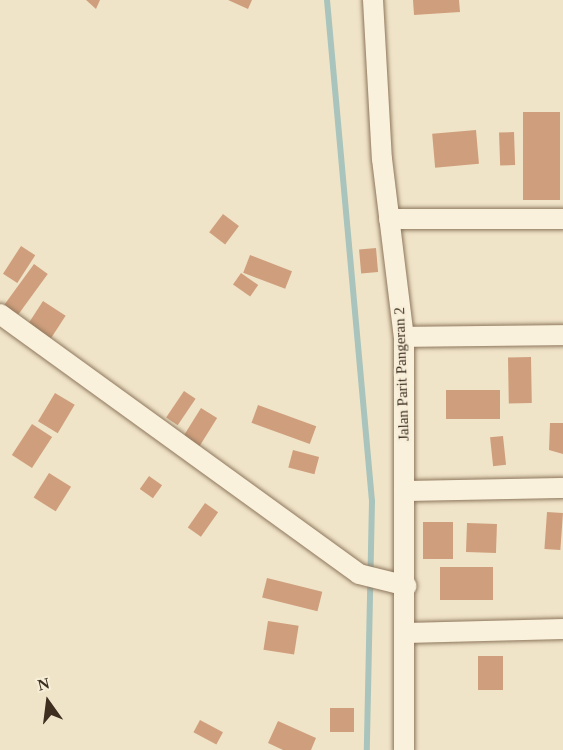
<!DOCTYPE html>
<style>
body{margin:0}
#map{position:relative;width:563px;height:750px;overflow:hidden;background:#f0e4c8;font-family:Georgia,serif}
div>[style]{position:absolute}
.stream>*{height:6px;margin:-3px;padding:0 3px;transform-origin:3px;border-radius:3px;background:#a9c4bc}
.building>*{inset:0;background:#cf9f7d;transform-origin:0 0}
.roads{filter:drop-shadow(0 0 2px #8d765c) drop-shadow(0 0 2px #8d765c)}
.street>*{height:20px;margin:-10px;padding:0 10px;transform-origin:10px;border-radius:10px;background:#faf1dc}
span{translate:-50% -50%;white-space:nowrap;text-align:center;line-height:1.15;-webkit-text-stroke:4.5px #f7eed8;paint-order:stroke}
.street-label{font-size:15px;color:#3d2e20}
.north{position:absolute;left:18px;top:672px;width:60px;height:60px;-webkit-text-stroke:4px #f7eed8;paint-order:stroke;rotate:346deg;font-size:16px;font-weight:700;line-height:24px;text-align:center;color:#3d2e20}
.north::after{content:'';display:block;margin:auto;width:21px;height:27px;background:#3d2e20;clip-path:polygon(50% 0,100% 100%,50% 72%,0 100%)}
</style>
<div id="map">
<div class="stream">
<div style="left:327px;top:0;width:503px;rotate:84.87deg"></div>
<div style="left:372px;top:501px;width:249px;rotate:91.2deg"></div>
</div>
<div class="building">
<div style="clip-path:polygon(86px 0,100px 0,96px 9px)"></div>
<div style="clip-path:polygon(228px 0,252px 0,248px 9px)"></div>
<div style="clip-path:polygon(413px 0,459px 0,460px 12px,414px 15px)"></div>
<div style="left:523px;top:112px;width:37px;height:88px"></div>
<div style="left:476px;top:130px;width:34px;height:44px;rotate:85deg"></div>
<div style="left:514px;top:132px;width:33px;height:15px;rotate:88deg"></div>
<div style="left:223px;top:214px;width:20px;height:23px;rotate:37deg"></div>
<div style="left:21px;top:246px;width:17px;height:33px;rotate:33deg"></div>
<div style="left:376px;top:248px;width:24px;height:17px;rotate:85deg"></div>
<div style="left:250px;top:255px;width:45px;height:19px;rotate:21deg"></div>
<div style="left:34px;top:264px;width:17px;height:52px;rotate:36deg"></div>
<div style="left:241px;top:273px;width:21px;height:14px;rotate:35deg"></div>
<div style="left:43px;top:301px;width:27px;height:27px;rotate:33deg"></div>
<div style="left:531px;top:357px;width:46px;height:23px;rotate:89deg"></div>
<div style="left:446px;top:390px;width:54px;height:29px"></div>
<div style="left:184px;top:391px;width:14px;height:32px;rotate:34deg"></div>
<div style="left:55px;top:393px;width:23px;height:33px;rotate:31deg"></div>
<div style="left:258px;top:405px;width:62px;height:19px;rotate:20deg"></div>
<div style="left:201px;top:408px;width:19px;height:40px;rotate:32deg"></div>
<div style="clip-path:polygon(550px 423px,563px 423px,563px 454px,549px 450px)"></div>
<div style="left:32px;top:424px;width:24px;height:37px;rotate:33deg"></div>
<div style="left:503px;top:436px;width:29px;height:13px;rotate:84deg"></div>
<div style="left:293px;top:450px;width:27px;height:18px;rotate:15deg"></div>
<div style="left:49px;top:473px;width:26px;height:29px;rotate:32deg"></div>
<div style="left:149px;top:476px;width:16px;height:16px;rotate:35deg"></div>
<div style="left:205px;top:503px;width:16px;height:30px;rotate:35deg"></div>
<div style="left:547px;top:512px;width:16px;height:37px;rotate:4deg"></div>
<div style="left:423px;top:522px;width:30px;height:37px"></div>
<div style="left:467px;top:523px;width:30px;height:29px;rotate:2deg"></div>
<div style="left:440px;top:567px;width:53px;height:33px"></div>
<div style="left:267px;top:578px;width:57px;height:20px;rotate:14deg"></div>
<div style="left:268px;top:621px;width:31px;height:29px;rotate:9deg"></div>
<div style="left:478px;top:656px;width:25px;height:34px"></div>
<div style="left:330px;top:708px;width:24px;height:24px"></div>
<div style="left:200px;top:720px;width:26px;height:14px;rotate:28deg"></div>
<div style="clip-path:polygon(278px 721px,316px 738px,311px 750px,283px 750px,268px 743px)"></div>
</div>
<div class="roads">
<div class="street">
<div style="left:373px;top:0;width:159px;rotate:86.8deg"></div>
<div style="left:382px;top:159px;width:179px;rotate:83deg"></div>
<div style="left:404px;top:337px;width:413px;rotate:90deg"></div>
<div style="left:389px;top:219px;width:174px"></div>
<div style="left:0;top:314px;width:443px;rotate:35.9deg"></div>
<div style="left:359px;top:574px;width:49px;rotate:14deg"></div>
<div style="left:404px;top:337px;width:159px;rotate:-0.7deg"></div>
<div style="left:404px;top:491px;width:159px;rotate:-1.1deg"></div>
<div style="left:406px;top:633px;width:157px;rotate:-1.5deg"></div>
</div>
</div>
<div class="street-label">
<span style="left:402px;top:374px;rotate:-92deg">Jalan Parit Pangeran 2</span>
</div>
<div class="north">N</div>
</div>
